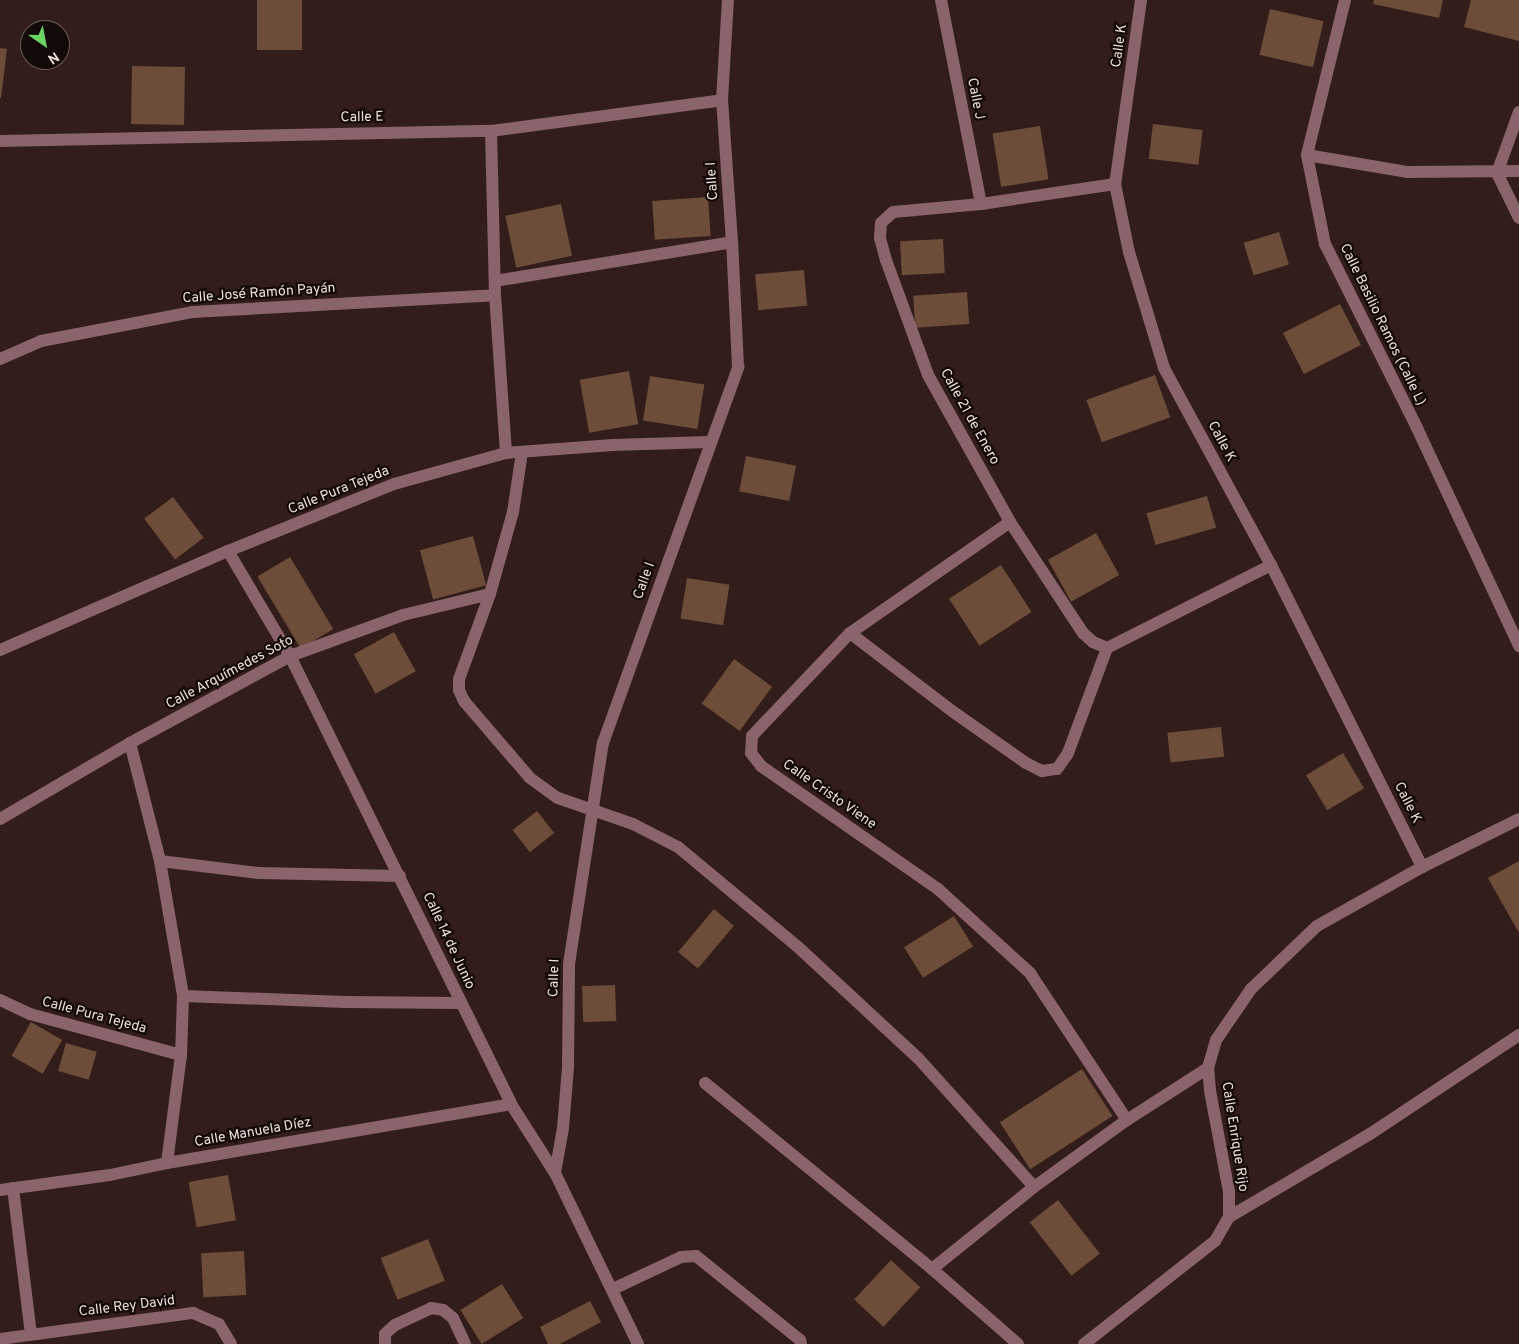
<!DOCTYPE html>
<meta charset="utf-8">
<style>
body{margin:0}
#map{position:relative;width:1519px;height:1344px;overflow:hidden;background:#321d1a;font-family:Overpass,sans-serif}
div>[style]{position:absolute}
.building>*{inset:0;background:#6d4c39;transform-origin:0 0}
.minor>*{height:12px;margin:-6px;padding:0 6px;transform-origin:6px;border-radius:6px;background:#8a636b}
span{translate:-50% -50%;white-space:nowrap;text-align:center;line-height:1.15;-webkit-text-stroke:4.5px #130a08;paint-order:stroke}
.street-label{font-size:14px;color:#eedfdc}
.north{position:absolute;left:20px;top:20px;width:50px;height:50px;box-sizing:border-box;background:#130a08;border:1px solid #6b5f5d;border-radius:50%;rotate:147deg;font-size:14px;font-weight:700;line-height:20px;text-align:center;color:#eedfdc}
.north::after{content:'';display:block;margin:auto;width:18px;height:22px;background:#6ad363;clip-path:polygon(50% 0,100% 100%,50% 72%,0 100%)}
</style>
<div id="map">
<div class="building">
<div style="left:257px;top:0;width:45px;height:50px"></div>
<div style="clip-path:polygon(1374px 0,1443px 0,1439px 18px,1373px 4px)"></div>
<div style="clip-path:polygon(1471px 0,1519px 0,1519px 41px,1464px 27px)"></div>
<div style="left:1270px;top:9px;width:55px;height:47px;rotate:13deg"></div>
<div style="clip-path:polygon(0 48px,7px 49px,1px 98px,0 98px)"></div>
<div style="left:132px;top:66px;width:53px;height:58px;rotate:1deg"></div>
<div style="left:1153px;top:124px;width:50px;height:35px;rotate:7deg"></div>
<div style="left:1040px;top:126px;width:54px;height:48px;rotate:81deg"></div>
<div style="left:708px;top:197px;width:39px;height:56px;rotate:86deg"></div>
<div style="left:561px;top:204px;width:53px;height:57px;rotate:78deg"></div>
<div style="left:1279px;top:232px;width:34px;height:37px;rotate:73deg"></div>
<div style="left:943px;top:239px;width:34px;height:43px;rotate:87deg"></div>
<div style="left:804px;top:270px;width:36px;height:49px;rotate:85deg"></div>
<div style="left:967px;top:292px;width:32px;height:54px;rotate:86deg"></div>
<div style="left:1340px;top:304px;width:46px;height:64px;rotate:63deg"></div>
<div style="left:629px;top:371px;width:54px;height:50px;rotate:80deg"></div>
<div style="left:1155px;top:375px;width:45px;height:73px;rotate:70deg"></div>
<div style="left:650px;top:376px;width:55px;height:45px;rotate:9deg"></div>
<div style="left:746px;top:456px;width:51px;height:36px;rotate:11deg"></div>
<div style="left:1207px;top:496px;width:33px;height:63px;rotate:74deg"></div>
<div style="left:173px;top:497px;width:51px;height:36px;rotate:53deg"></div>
<div style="left:1096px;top:533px;width:48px;height:55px;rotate:61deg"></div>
<div style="left:473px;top:536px;width:51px;height:55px;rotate:75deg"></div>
<div style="left:290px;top:557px;width:84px;height:38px;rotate:59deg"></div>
<div style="left:1001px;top:565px;width:56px;height:62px;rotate:57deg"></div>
<div style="left:687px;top:578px;width:43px;height:41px;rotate:9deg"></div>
<div style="left:394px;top:632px;width:45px;height:46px;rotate:61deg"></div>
<div style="left:734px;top:659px;width:47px;height:55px;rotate:36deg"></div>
<div style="left:1221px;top:727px;width:30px;height:54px;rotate:84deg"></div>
<div style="left:1343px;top:753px;width:41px;height:43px;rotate:59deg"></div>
<div style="left:537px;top:811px;width:28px;height:31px;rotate:52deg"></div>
<div style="clip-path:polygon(1519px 861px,1519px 933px,1488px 878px)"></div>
<div style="left:714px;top:909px;width:26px;height:56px;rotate:40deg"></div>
<div style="left:954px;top:916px;width:36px;height:59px;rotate:58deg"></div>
<div style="left:615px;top:985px;width:36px;height:33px;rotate:88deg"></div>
<div style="left:31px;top:1022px;width:36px;height:39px;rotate:30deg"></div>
<div style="left:66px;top:1043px;width:32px;height:29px;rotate:16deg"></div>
<div style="left:1082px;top:1069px;width:56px;height:98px;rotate:57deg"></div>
<div style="left:228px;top:1175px;width:46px;height:40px;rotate:80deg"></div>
<div style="left:1058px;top:1200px;width:68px;height:36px;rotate:52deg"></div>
<div style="left:428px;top:1239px;width:45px;height:51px;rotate:68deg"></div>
<div style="left:244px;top:1251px;width:44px;height:43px;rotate:87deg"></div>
<div style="left:891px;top:1260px;width:40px;height:54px;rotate:43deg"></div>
<div style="left:502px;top:1284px;width:40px;height:49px;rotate:58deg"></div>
<div style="clip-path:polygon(590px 1301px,601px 1322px,560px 1344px,548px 1344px,540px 1327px)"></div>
</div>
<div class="minor">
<div style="left:941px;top:0;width:208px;rotate:78.9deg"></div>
<div style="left:1141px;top:0;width:186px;rotate:98deg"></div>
<div style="left:1115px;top:184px;width:69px;rotate:78.4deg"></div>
<div style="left:1129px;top:252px;width:121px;rotate:73.2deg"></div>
<div style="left:1164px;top:368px;width:224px;rotate:61.5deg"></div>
<div style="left:1271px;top:565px;width:338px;rotate:63.4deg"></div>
<div style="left:1345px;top:0;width:160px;rotate:103.8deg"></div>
<div style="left:1307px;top:155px;width:91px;rotate:78.6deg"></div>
<div style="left:1325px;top:244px;width:206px;rotate:63.4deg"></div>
<div style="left:1417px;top:428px;width:241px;rotate:64.9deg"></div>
<div style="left:1519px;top:112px;width:65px;rotate:109.8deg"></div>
<div style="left:1497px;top:173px;width:50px;rotate:63.9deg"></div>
<div style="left:491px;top:131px;width:164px;rotate:88.6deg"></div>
<div style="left:495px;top:295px;width:158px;rotate:86deg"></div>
<div style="left:0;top:141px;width:491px;rotate:-1.2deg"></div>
<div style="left:491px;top:131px;width:233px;rotate:-7.6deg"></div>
<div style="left:1307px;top:155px;width:101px;rotate:9.6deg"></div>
<div style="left:1407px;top:172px;width:112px;rotate:-0.5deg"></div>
<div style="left:1115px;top:184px;width:135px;rotate:171.5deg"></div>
<div style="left:981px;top:204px;width:88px;rotate:174.8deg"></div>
<div style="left:893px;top:212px;width:16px;rotate:137deg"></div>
<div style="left:881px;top:223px;width:15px;rotate:94deg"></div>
<div style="left:880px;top:238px;width:23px;rotate:75deg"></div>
<div style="left:886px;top:260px;width:122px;rotate:69.9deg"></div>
<div style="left:928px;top:375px;width:168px;rotate:60.8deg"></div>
<div style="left:1010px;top:522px;width:133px;rotate:56.7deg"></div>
<div style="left:1083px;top:633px;width:13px;rotate:42deg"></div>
<div style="left:1093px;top:642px;width:15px;rotate:23deg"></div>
<div style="left:1107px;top:648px;width:184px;rotate:-26.8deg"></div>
<div style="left:495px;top:281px;width:240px;rotate:-9.3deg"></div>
<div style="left:0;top:359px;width:45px;rotate:-23.7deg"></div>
<div style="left:41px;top:341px;width:155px;rotate:-10.8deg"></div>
<div style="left:193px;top:312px;width:302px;rotate:-3.2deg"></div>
<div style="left:522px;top:452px;width:61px;rotate:98.5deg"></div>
<div style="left:513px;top:512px;width:85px;rotate:105.7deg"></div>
<div style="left:490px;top:594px;width:90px;rotate:110deg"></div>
<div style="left:459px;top:679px;width:11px;rotate:90deg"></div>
<div style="left:459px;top:690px;width:12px;rotate:66deg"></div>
<div style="left:464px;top:701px;width:101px;rotate:49.4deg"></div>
<div style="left:530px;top:778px;width:34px;rotate:36deg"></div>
<div style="left:558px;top:798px;width:79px;rotate:19.1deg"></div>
<div style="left:633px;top:824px;width:51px;rotate:27.1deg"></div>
<div style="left:678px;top:847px;width:156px;rotate:39.8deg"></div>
<div style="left:798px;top:947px;width:163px;rotate:42.8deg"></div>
<div style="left:918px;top:1058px;width:173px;rotate:48deg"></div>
<div style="left:1010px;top:522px;width:195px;rotate:145.2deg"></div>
<div style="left:850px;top:633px;width:142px;rotate:133.6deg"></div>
<div style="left:752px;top:736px;width:17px;rotate:93deg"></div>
<div style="left:751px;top:753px;width:16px;rotate:52deg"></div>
<div style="left:761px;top:766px;width:216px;rotate:34.8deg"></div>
<div style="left:938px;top:889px;width:125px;rotate:42.4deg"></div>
<div style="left:1030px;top:973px;width:176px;rotate:56.6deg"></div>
<div style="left:228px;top:551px;width:122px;rotate:59.4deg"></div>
<div style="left:290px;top:656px;width:500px;rotate:63.7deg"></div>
<div style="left:511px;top:1104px;width:82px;rotate:57.5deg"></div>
<div style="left:555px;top:1173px;width:190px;rotate:64.1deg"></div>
<div style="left:850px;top:633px;width:128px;rotate:37.4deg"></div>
<div style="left:952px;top:711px;width:90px;rotate:35.1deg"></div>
<div style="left:1026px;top:763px;width:18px;rotate:27deg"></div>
<div style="left:1042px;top:771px;width:15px;rotate:-8deg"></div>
<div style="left:1057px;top:769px;width:19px;rotate:-55deg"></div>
<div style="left:1068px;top:753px;width:112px;rotate:-69.6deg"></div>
<div style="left:0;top:650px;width:249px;rotate:-23.5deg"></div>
<div style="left:228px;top:551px;width:179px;rotate:-22deg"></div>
<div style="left:394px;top:484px;width:116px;rotate:-15.5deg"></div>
<div style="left:506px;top:453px;width:107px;rotate:-4.3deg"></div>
<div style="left:613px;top:445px;width:97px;rotate:-1.8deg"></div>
<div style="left:130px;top:743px;width:122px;rotate:75.7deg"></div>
<div style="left:160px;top:861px;width:137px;rotate:80.3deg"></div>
<div style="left:183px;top:996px;width:59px;rotate:91.9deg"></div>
<div style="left:181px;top:1055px;width:109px;rotate:97.4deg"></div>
<div style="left:0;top:819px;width:151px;rotate:-30.3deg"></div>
<div style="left:130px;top:743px;width:182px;rotate:-28.5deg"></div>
<div style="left:290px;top:656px;width:120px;rotate:-19.9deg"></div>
<div style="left:403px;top:615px;width:89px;rotate:-13.6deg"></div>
<div style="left:160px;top:861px;width:99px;rotate:7deg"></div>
<div style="left:258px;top:873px;width:142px;rotate:1.2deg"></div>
<div style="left:183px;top:996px;width:162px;rotate:2.1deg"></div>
<div style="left:345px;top:1002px;width:116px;rotate:0.5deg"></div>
<div style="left:0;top:1000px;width:33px;rotate:25deg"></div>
<div style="left:30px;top:1014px;width:156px;rotate:15.2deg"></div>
<div style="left:705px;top:1083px;width:293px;rotate:39.3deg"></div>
<div style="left:932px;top:1269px;width:114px;rotate:41.1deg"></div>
<div style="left:555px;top:1173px;width:46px;rotate:-79.9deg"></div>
<div style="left:563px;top:1128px;width:61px;rotate:-85.3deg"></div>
<div style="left:568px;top:1067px;width:103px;rotate:-89.4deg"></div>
<div style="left:569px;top:964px;width:224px;rotate:-81.3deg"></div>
<div style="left:603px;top:743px;width:400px;rotate:-70.2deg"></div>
<div style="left:738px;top:367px;width:125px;rotate:-92.7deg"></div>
<div style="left:732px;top:242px;width:142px;rotate:-94deg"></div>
<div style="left:722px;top:100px;width:100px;rotate:-86.6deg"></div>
<div style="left:13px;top:1188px;width:147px;rotate:83deg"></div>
<div style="left:0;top:1190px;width:111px;rotate:-7.8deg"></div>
<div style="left:110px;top:1175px;width:58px;rotate:-11.9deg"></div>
<div style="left:167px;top:1163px;width:349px;rotate:-9.7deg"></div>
<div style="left:1229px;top:1217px;width:164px;rotate:-30.5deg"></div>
<div style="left:1370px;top:1134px;width:179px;rotate:-33.6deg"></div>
<div style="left:932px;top:1269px;width:131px;rotate:-38.8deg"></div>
<div style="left:1034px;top:1187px;width:115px;rotate:-35.8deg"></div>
<div style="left:1127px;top:1120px;width:96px;rotate:-32.7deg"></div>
<div style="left:613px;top:1289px;width:75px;rotate:-25.2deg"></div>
<div style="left:681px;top:1257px;width:15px;rotate:-4deg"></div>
<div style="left:696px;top:1256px;width:134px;rotate:38.9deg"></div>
<div style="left:800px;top:1340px;width:4px;rotate:76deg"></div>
<div style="left:0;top:1339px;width:195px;rotate:-7.7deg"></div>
<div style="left:193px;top:1313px;width:28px;rotate:23deg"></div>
<div style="left:219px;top:1324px;width:23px;rotate:59deg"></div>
<div style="left:385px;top:1344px;width:10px;rotate:-90deg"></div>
<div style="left:385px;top:1334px;width:13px;rotate:-42deg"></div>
<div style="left:395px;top:1325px;width:40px;rotate:-25deg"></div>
<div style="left:431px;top:1308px;width:12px;rotate:9deg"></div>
<div style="left:443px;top:1310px;width:13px;rotate:39deg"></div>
<div style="left:453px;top:1318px;width:29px;rotate:65deg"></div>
<div style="left:1084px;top:1344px;width:167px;rotate:-38.2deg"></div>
<div style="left:1215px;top:1241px;width:28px;rotate:-60deg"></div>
<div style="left:1229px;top:1217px;width:25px;rotate:-90deg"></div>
<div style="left:1229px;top:1192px;width:104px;rotate:-100.6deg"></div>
<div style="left:1210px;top:1090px;width:22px;rotate:-95deg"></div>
<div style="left:1208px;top:1068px;width:29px;rotate:-74deg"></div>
<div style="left:1216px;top:1040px;width:62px;rotate:-55.5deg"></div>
<div style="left:1251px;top:989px;width:91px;rotate:-43.7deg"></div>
<div style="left:1317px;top:926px;width:120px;rotate:-29.3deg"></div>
<div style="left:1422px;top:867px;width:108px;rotate:-26.3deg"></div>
</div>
<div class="street-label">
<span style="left:1120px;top:46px;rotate:-82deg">Calle K</span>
<span style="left:975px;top:99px;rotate:79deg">Calle J</span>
<span style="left:362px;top:118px;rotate:-1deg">Calle E</span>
<span style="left:713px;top:181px;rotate:-94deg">Calle I</span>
<span style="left:259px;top:294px;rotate:-4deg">Calle José Ramón Payán</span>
<span style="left:1382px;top:325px;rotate:64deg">Calle Basilio Ramos (Calle L)</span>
<span style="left:969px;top:417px;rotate:61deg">Calle 21 de Enero</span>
<span style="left:1221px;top:442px;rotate:62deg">Calle K</span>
<span style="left:339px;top:491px;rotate:-22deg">Calle Pura Tejeda</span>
<span style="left:645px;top:581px;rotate:-70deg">Calle I</span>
<span style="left:230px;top:673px;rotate:-28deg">Calle Arquímedes Soto</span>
<span style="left:829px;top:795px;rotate:35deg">Calle Cristo Viene</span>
<span style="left:1407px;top:803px;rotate:63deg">Calle K</span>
<span style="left:448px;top:941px;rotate:65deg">Calle 14 de Junio</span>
<span style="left:555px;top:978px;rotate:-88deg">Calle I</span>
<span style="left:94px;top:1016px;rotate:15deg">Calle Pura Tejeda</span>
<span style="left:253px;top:1133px;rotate:-10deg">Calle Manuela Díez</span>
<span style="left:1234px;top:1137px;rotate:81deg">Calle Enrique Rijo</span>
<span style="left:127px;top:1307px;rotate:-7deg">Calle Rey David</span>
</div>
<div class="north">N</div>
</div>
